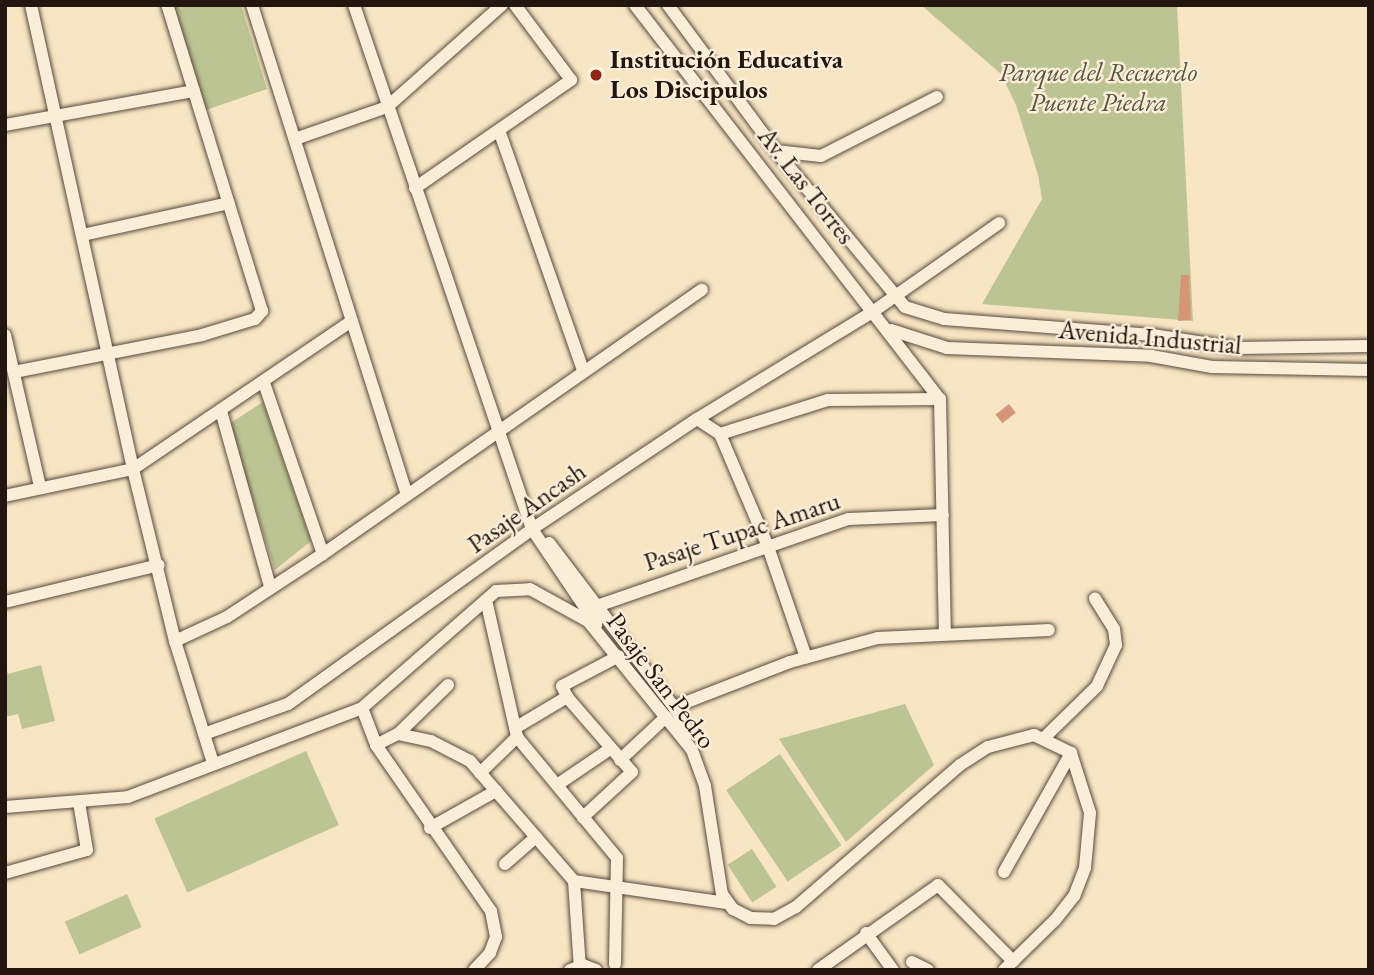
<!DOCTYPE html>
<meta charset="utf-8">
<style>
body{margin:0}
#map{position:relative;width:1374px;height:975px;overflow:hidden;background:#f7e5c3;font-family:"EB Garamond",serif}
div>[style]{position:absolute}
.green>*{inset:0;background:#bdc493;transform-origin:0 0}
.building>*{inset:0;background:#d59577;transform-origin:0 0}
.roads{filter:drop-shadow(0 0 2px #574a3c) drop-shadow(0 0 2px #574a3c)}
.minor>*{height:12px;margin:-6px;padding:0 6px;transform-origin:6px;border-radius:6px;background:#faeed8}
.dots>*{width:19px;height:19px;translate:-50% -50%;box-sizing:border-box;border:4px solid #faeed8;border-radius:50%}
span{translate:-50% -50%;white-space:nowrap;text-align:center;line-height:1.15;-webkit-text-stroke:5px #faeed8;paint-order:stroke}
.poi-label{font-size:26px;color:#22160f;font-weight:700}
.left{translate:0 -50%;text-align:left}
.park-label{font-size:26px;color:#58533d;font-style:italic}
.street-label{font-size:26px;color:#22160f}
.frame{position:absolute;inset:0;border:7px solid #22160f;pointer-events:none}
</style>
<div id="map">
<div class="green">
<div style="clip-path:polygon(174px 5px,241px 5px,267px 89px,206px 110px)"></div>
<div style="clip-path:polygon(921px 5px,1177px 5px,1193px 321px,982px 304px,1042px 199px,1038px 175px,1016px 105px,1001px 74px)"></div>
<div style="clip-path:polygon(263px 402px,311px 541px,275px 570px,229px 424px)"></div>
<div style="clip-path:polygon(41px 665px,55px 721px,22px 729px,18px 714px,5px 717px,5px 666px,8px 674px)"></div>
<div style="clip-path:polygon(905px 704px,934px 765px,846px 842px,779px 739px)"></div>
<div style="left:306px;top:751px;width:81px;height:166px;rotate:66deg"></div>
<div style="left:780px;top:754px;width:110px;height:65px;rotate:56deg"></div>
<div style="left:752px;top:849px;width:45px;height:29px;rotate:57deg"></div>
<div style="left:127px;top:894px;width:36px;height:68px;rotate:66deg"></div>
</div>
<div class="building">
<div style="clip-path:polygon(1181px 275px,1189px 275px,1191px 320px,1178px 321px)"></div>
<div style="left:1009px;top:404px;width:11px;height:17px;rotate:52deg"></div>
</div>
<div class="roads">
<div class="minor">
<div style="left:31px;top:5px;width:475px;rotate:77.6deg"></div>
<div style="left:133px;top:469px;width:177px;rotate:76.3deg"></div>
<div style="left:175px;top:641px;width:128px;rotate:72.7deg"></div>
<div style="left:252px;top:5px;width:511px;rotate:72.45deg"></div>
<div style="left:354px;top:5px;width:553px;rotate:71.24deg"></div>
<div style="left:532px;top:529px;width:115px;rotate:56deg"></div>
<div style="left:635px;top:5px;width:498px;rotate:52.3deg"></div>
<div style="left:940px;top:399px;width:234px;rotate:88.8deg"></div>
<div style="left:668px;top:5px;width:182px;rotate:53.5deg"></div>
<div style="left:776px;top:151px;width:202px;rotate:50.4deg"></div>
<div style="left:905px;top:307px;width:41px;rotate:17.1deg"></div>
<div style="left:944px;top:319px;width:209px;rotate:4.4deg"></div>
<div style="left:1152px;top:335px;width:86px;rotate:8.7deg"></div>
<div style="left:1237px;top:348px;width:132px;rotate:-0.9deg"></div>
<div style="left:5px;top:125px;width:192px;rotate:-10.2deg"></div>
<div style="left:500px;top:133px;width:251px;rotate:70.7deg"></div>
<div style="left:295px;top:139px;width:97px;rotate:-19.2deg"></div>
<div style="left:387px;top:107px;width:154px;rotate:-41.6deg"></div>
<div style="left:776px;top:151px;width:45px;rotate:6.3deg"></div>
<div style="left:821px;top:156px;width:130px;rotate:-27deg"></div>
<div style="left:415px;top:188px;width:190px;rotate:-34.7deg"></div>
<div style="left:571px;top:80px;width:94px;rotate:-126.7deg"></div>
<div style="left:82px;top:235px;width:150px;rotate:-12.3deg"></div>
<div style="left:891px;top:330px;width:59px;rotate:17.8deg"></div>
<div style="left:947px;top:348px;width:204px;rotate:2.2deg"></div>
<div style="left:1151px;top:356px;width:62px;rotate:10.2deg"></div>
<div style="left:1212px;top:367px;width:157px;rotate:1.1deg"></div>
<div style="left:5px;top:335px;width:156px;rotate:77deg"></div>
<div style="left:14px;top:372px;width:192px;rotate:-11.1deg"></div>
<div style="left:202px;top:335px;width:55px;rotate:-16.8deg"></div>
<div style="left:255px;top:319px;width:11px;rotate:-49deg"></div>
<div style="left:262px;top:311px;width:320px;rotate:-107.2deg"></div>
<div style="left:264px;top:383px;width:181px;rotate:71deg"></div>
<div style="left:221px;top:411px;width:183px;rotate:74.4deg"></div>
<div style="left:697px;top:419px;width:27px;rotate:33deg"></div>
<div style="left:720px;top:434px;width:113px;rotate:-17.5deg"></div>
<div style="left:828px;top:400px;width:112px;rotate:-0.5deg"></div>
<div style="left:720px;top:434px;width:120px;rotate:66.9deg"></div>
<div style="left:767px;top:544px;width:120px;rotate:71deg"></div>
<div style="left:5px;top:496px;width:131px;rotate:-11.9deg"></div>
<div style="left:133px;top:469px;width:264px;rotate:-34.1deg"></div>
<div style="left:549px;top:543px;width:206px;rotate:52.7deg"></div>
<div style="left:674px;top:707px;width:23px;rotate:59deg"></div>
<div style="left:686px;top:727px;width:14px;rotate:94deg"></div>
<div style="left:486px;top:600px;width:140px;rotate:77.2deg"></div>
<div style="left:517px;top:737px;width:157px;rotate:50.4deg"></div>
<div style="left:617px;top:858px;width:106px;rotate:91.1deg"></div>
<div style="left:5px;top:602px;width:158px;rotate:-13.5deg"></div>
<div style="left:600px;top:605px;width:263px;rotate:-19.1deg"></div>
<div style="left:849px;top:519px;width:94px;rotate:-2.4deg"></div>
<div style="left:175px;top:641px;width:57px;rotate:-24.8deg"></div>
<div style="left:227px;top:617px;width:115px;rotate:-33.3deg"></div>
<div style="left:323px;top:554px;width:462px;rotate:-34.9deg"></div>
<div style="left:567px;top:697px;width:99px;rotate:49.1deg"></div>
<div style="left:632px;top:772px;width:67px;rotate:137.4deg"></div>
<div style="left:674px;top:707px;width:124px;rotate:-21.2deg"></div>
<div style="left:790px;top:662px;width:91px;rotate:-15.3deg"></div>
<div style="left:878px;top:638px;width:171px;rotate:-2.7deg"></div>
<div style="left:362px;top:708px;width:40px;rotate:69deg"></div>
<div style="left:376px;top:745px;width:202px;rotate:55.3deg"></div>
<div style="left:491px;top:911px;width:26px;rotate:79deg"></div>
<div style="left:496px;top:937px;width:17px;rotate:111deg"></div>
<div style="left:490px;top:953px;width:23px;rotate:133deg"></div>
<div style="left:515px;top:728px;width:61px;rotate:-30.8deg"></div>
<div style="left:567px;top:697px;width:12px;rotate:-114deg"></div>
<div style="left:562px;top:686px;width:64px;rotate:-27.8deg"></div>
<div style="left:204px;top:734px;width:89px;rotate:-19.7deg"></div>
<div style="left:288px;top:704px;width:300px;rotate:-35.6deg"></div>
<div style="left:532px;top:529px;width:198px;rotate:-33.7deg"></div>
<div style="left:697px;top:419px;width:207px;rotate:-31.4deg"></div>
<div style="left:874px;top:311px;width:153px;rotate:-35.1deg"></div>
<div style="left:398px;top:734px;width:70px;rotate:-44.4deg"></div>
<div style="left:1045px;top:737px;width:73px;rotate:-44.4deg"></div>
<div style="left:1097px;top:686px;width:45px;rotate:-65.1deg"></div>
<div style="left:1116px;top:645px;width:16px;rotate:-97deg"></div>
<div style="left:1114px;top:629px;width:36px;rotate:-122deg"></div>
<div style="left:376px;top:745px;width:25px;rotate:-27deg"></div>
<div style="left:398px;top:734px;width:34px;rotate:12deg"></div>
<div style="left:431px;top:741px;width:44px;rotate:27.1deg"></div>
<div style="left:470px;top:761px;width:159px;rotate:49.1deg"></div>
<div style="left:574px;top:881px;width:89px;rotate:86.1deg"></div>
<div style="left:620px;top:760px;width:63px;rotate:-43.1deg"></div>
<div style="left:480px;top:773px;width:52px;rotate:-44.2deg"></div>
<div style="left:557px;top:785px;width:64px;rotate:-34.2deg"></div>
<div style="left:5px;top:807px;width:123px;rotate:-4.6deg"></div>
<div style="left:128px;top:797px;width:250px;rotate:-20.8deg"></div>
<div style="left:362px;top:708px;width:178px;rotate:-41.1deg"></div>
<div style="left:496px;top:591px;width:34px;rotate:-3deg"></div>
<div style="left:530px;top:589px;width:66px;rotate:28.9deg"></div>
<div style="left:588px;top:621px;width:166px;rotate:51.1deg"></div>
<div style="left:692px;top:750px;width:38px;rotate:70deg"></div>
<div style="left:705px;top:786px;width:109px;rotate:81.1deg"></div>
<div style="left:722px;top:894px;width:19px;rotate:54deg"></div>
<div style="left:733px;top:909px;width:20px;rotate:27deg"></div>
<div style="left:751px;top:918px;width:23px;rotate:2deg"></div>
<div style="left:774px;top:919px;width:25px;rotate:-29deg"></div>
<div style="left:796px;top:907px;width:217px;rotate:-40.9deg"></div>
<div style="left:960px;top:765px;width:33px;rotate:-33deg"></div>
<div style="left:988px;top:747px;width:48px;rotate:-14.6deg"></div>
<div style="left:1034px;top:735px;width:41px;rotate:25.9deg"></div>
<div style="left:1071px;top:753px;width:63px;rotate:72.4deg"></div>
<div style="left:1090px;top:813px;width:55px;rotate:95.2deg"></div>
<div style="left:1085px;top:868px;width:30px;rotate:111deg"></div>
<div style="left:1074px;top:896px;width:31px;rotate:128deg"></div>
<div style="left:1055px;top:920px;width:71px;rotate:135.6deg"></div>
<div style="left:430px;top:828px;width:76px;rotate:-29.3deg"></div>
<div style="left:505px;top:864px;width:41px;rotate:-41.1deg"></div>
<div style="left:1004px;top:872px;width:137px;rotate:-60.6deg"></div>
<div style="left:5px;top:873px;width:85px;rotate:-15.7deg"></div>
<div style="left:87px;top:850px;width:49px;rotate:-99.5deg"></div>
<div style="left:574px;top:881px;width:155px;rotate:8.2deg"></div>
<div style="left:866px;top:933px;width:46px;rotate:53.9deg"></div>
<div style="left:912px;top:962px;width:18px;rotate:27deg"></div>
<div style="left:570px;top:970px;width:14px;rotate:-21deg"></div>
<div style="left:583px;top:965px;width:14px;rotate:21deg"></div>
<div style="left:818px;top:970px;width:147px;rotate:-35.3deg"></div>
<div style="left:938px;top:885px;width:107px;rotate:45.4deg"></div>
</div>
</div>
<div class="dots">
<div style="left:596px;top:75px;background:#8f2418"></div>
</div>
<div class="poi-label">
<span class="left" style="left:610px;top:75px">Institución Educativa<br>Los Discipulos</span>
</div>
<div class="park-label">
<span style="left:1098px;top:88px">Parque del Recuerdo<br>Puente Piedra</span>
</div>
<div class="street-label">
<span style="left:806px;top:186px;rotate:52deg">Av. Las Torres</span>
<span style="left:1150px;top:338px;rotate:5deg">Avenida Industrial</span>
<span style="left:527px;top:508px;rotate:-35deg">Pasaje Ancash</span>
<span style="left:742px;top:532px;rotate:-18deg">Pasaje Tupac Amaru</span>
<span style="left:661px;top:681px;rotate:53deg">Pasaje San Pedro</span>
</div>
<div class="frame"></div>
</div>
